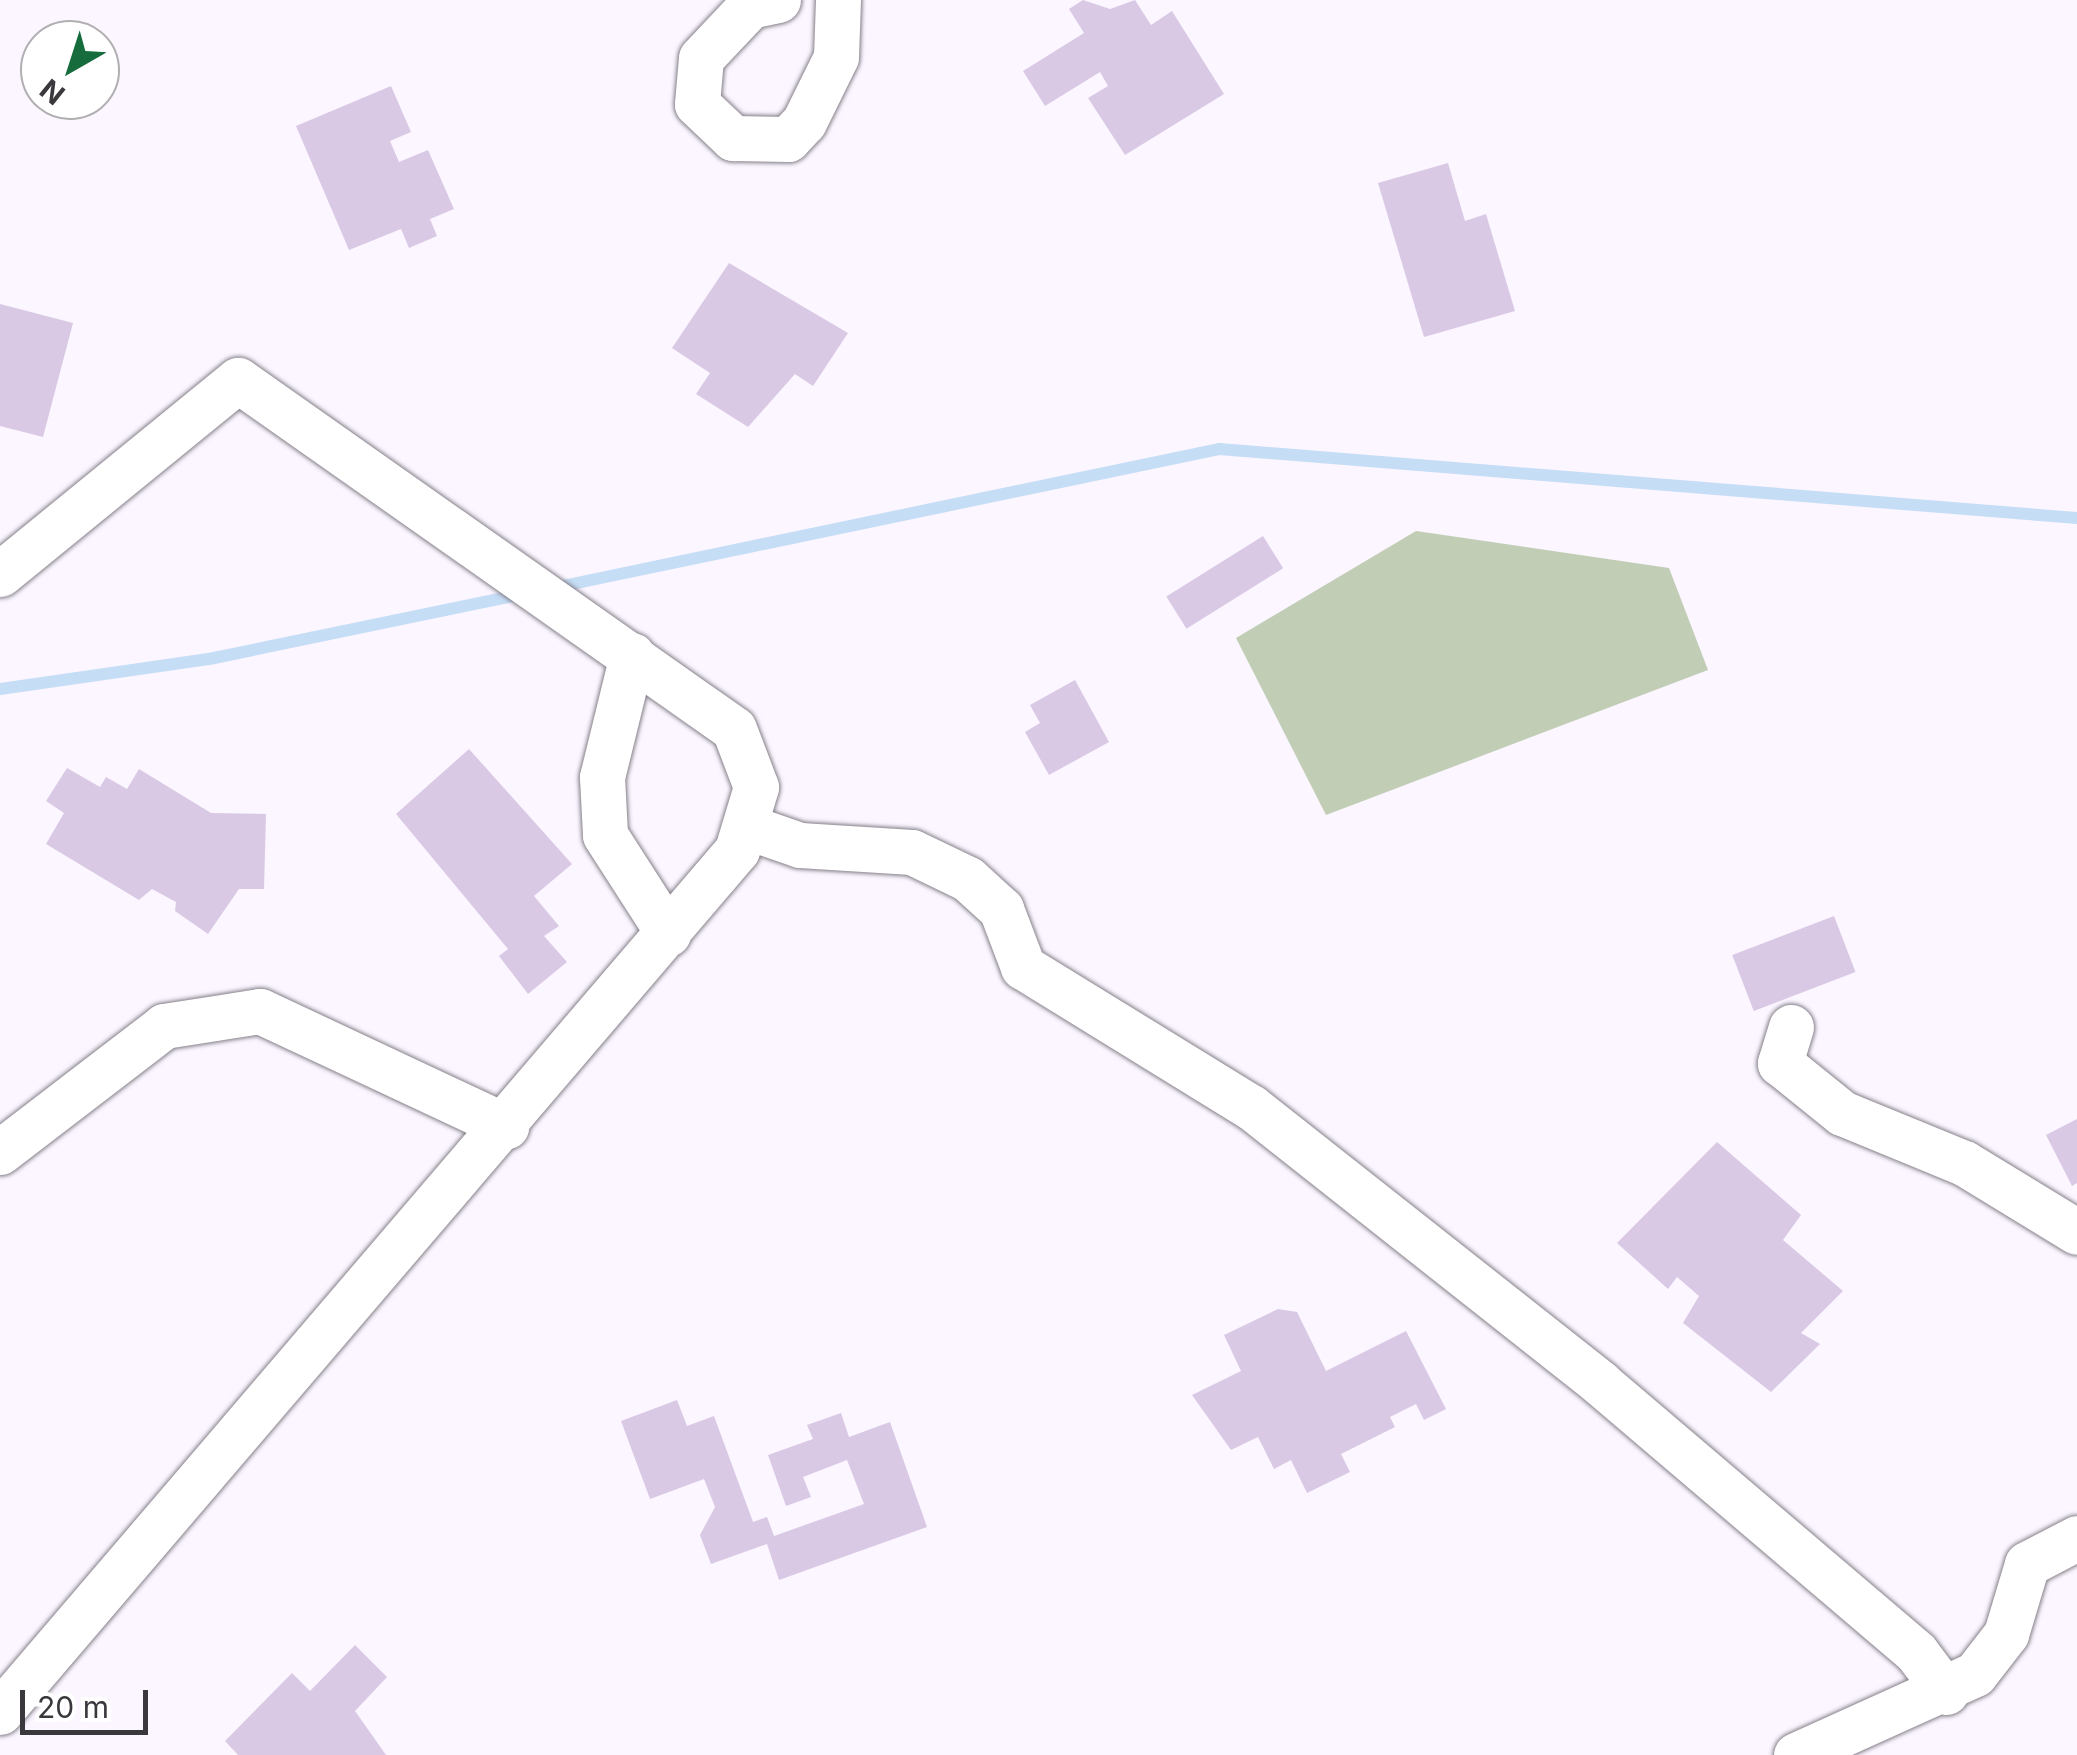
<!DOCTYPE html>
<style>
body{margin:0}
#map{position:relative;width:2077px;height:1755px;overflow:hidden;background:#fbf6ff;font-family:Inter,sans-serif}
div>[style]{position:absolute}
.green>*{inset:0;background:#c2cdb6}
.stream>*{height:12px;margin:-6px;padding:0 6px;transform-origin:6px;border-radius:6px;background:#c6ddf6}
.building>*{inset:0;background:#dac9e5;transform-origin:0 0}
.roads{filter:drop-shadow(0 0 2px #86808a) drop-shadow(0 0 2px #86808a)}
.minor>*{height:45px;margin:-22.5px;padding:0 22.5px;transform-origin:22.5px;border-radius:22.5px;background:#fff}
span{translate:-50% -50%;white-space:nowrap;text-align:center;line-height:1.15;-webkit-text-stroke:9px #fff;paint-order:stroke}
.north{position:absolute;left:20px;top:20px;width:100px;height:100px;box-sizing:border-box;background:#fff;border:2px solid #b1afb1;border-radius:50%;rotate:219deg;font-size:28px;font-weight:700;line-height:40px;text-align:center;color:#3b383d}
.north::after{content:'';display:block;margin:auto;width:35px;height:45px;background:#176c3d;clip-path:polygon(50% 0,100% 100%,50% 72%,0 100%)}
.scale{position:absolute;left:20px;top:1690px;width:128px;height:45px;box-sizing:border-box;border:5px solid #3b383d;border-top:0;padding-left:12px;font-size:30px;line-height:35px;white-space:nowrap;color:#3b383d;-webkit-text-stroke:8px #fff;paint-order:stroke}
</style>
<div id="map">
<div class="green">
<div style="clip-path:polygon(1416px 531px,1669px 568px,1708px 670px,1326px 815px,1236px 638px)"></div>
</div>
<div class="stream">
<div style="left:553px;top:588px;width:680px;rotate:-11.79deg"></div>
<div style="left:1219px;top:449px;width:861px;rotate:4.6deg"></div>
<div style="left:0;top:689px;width:216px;rotate:-8.2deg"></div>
<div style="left:214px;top:658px;width:317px;rotate:-11.7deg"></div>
</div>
<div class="building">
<div style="clip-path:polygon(1083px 0,1110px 9px,1135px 0,1151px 25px,1172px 11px,1224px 94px,1125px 155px,1088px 98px,1108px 86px,1100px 72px,1045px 106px,1023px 71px,1084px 33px,1069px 9px)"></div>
<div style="clip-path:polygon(391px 86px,411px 132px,390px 141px,399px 162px,428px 150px,454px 209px,430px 219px,437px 236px,409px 248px,401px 229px,349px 250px,296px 126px)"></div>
<div style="clip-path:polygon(1448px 163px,1465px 221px,1486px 214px,1515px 311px,1424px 337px,1378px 183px)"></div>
<div style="clip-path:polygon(729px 263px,848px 333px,813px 386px,795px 374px,748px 427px,696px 394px,710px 373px,672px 348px)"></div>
<div style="clip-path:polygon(0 304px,73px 323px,43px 437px,0 426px)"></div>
<div style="left:1263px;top:536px;width:38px;height:114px;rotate:58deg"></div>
<div style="clip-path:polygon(1075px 680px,1109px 742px,1049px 775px,1025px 732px,1040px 723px,1030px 705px)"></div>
<div style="clip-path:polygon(469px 749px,572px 864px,534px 896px,559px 926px,544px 936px,567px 962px,528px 994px,499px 956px,508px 949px,396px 814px)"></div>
<div style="clip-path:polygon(67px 768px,100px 787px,106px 777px,127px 789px,139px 769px,211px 813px,266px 814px,264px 889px,239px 889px,208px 934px,175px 911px,176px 902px,152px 889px,139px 900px,46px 844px,64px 813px,46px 801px)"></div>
<div style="left:1834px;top:916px;width:60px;height:109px;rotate:69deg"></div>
<div style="clip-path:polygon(2077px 1119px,2077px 1183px,2072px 1186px,2046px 1135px)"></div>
<div style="clip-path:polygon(1717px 1142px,1801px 1215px,1783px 1240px,1843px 1291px,1801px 1333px,1820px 1344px,1771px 1392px,1683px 1323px,1699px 1296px,1677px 1277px,1668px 1289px,1617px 1243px)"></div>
<div style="clip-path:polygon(1278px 1309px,1297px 1312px,1326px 1371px,1406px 1331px,1446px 1409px,1424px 1420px,1416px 1404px,1390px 1417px,1395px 1427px,1341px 1454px,1350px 1472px,1307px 1493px,1291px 1460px,1274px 1469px,1258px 1437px,1231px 1450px,1192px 1395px,1241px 1371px,1224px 1335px)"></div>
<div style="clip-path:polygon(677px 1400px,687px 1426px,714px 1416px,753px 1522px,767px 1517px,774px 1536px,864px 1504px,847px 1460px,803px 1477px,811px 1497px,786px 1506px,768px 1455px,813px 1439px,807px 1425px,841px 1413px,849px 1437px,890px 1422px,927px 1527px,779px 1580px,767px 1544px,711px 1564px,700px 1535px,715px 1507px,704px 1479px,650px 1499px,621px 1421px)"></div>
<div style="clip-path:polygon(355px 1645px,387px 1677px,355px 1711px,386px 1755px,238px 1755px,225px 1741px,292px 1673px,310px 1691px)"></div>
</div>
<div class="roads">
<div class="minor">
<div style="left:778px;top:0;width:29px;rotate:168deg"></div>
<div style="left:750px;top:6px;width:71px;rotate:133.3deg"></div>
<div style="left:701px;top:58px;width:46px;rotate:95deg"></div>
<div style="left:697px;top:104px;width:50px;rotate:43.4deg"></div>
<div style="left:733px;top:138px;width:55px;rotate:1deg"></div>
<div style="left:788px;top:139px;width:23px;rotate:-47deg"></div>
<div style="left:804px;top:122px;width:72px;rotate:-63.8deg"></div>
<div style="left:836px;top:57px;width:57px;rotate:-88deg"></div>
<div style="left:0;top:574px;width:307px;rotate:-39.2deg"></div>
<div style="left:238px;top:380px;width:606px;rotate:35.13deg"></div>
<div style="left:734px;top:729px;width:62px;rotate:69.2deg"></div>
<div style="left:756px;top:787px;width:66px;rotate:106.8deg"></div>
<div style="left:737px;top:850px;width:1134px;rotate:130.53deg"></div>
<div style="left:632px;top:655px;width:126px;rotate:103.8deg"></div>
<div style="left:602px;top:777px;width:58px;rotate:87deg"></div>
<div style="left:605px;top:835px;width:117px;rotate:57.3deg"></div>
<div style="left:745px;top:826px;width:58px;rotate:19.1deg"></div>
<div style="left:800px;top:845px;width:112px;rotate:3.6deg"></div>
<div style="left:912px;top:852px;width:62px;rotate:25.7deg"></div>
<div style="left:968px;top:879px;width:45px;rotate:42.3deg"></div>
<div style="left:1001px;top:909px;width:62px;rotate:69.2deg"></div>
<div style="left:1023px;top:967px;width:268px;rotate:31.6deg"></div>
<div style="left:1251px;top:1107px;width:445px;rotate:38.3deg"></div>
<div style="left:1600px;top:1383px;width:415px;rotate:40.4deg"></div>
<div style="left:1916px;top:1652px;width:50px;rotate:53.1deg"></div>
<div style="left:1791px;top:1027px;width:38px;rotate:107deg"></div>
<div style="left:1780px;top:1063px;width:80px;rotate:38.9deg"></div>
<div style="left:1842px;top:1113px;width:132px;rotate:22.3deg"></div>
<div style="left:1964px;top:1163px;width:132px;rotate:31.4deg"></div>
<div style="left:0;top:1152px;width:207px;rotate:-37.5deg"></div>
<div style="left:164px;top:1026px;width:97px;rotate:-8.9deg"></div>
<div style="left:260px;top:1011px;width:272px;rotate:25.1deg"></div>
<div style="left:1796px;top:1755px;width:196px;rotate:-24.3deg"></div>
<div style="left:1975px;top:1674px;width:51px;rotate:-52.2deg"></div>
<div style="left:2006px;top:1634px;width:73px;rotate:-73.3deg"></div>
<div style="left:2027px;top:1564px;width:56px;rotate:-27.5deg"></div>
</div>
</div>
<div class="north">N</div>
<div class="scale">20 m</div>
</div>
